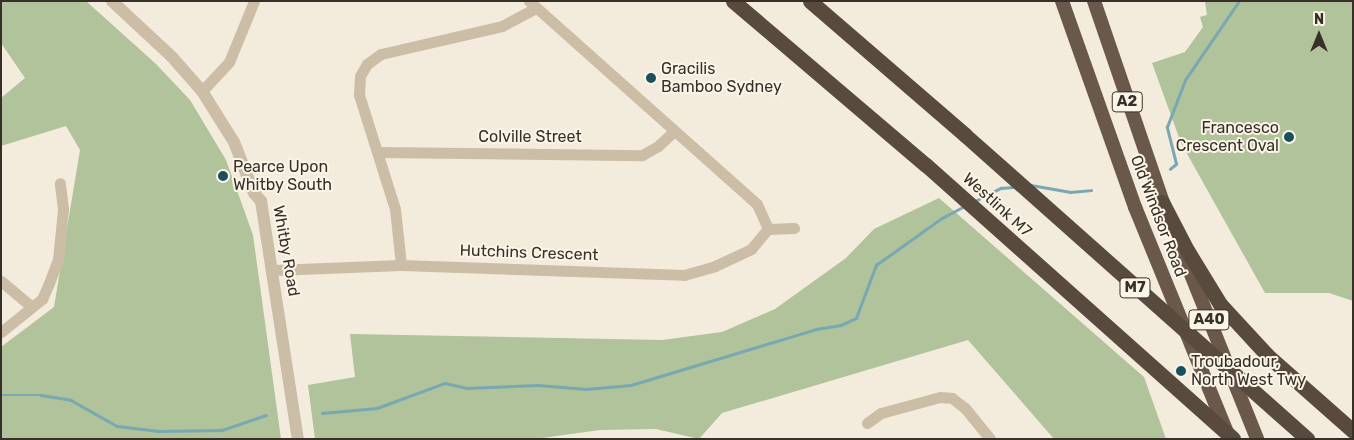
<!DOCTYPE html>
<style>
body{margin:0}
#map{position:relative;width:1354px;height:440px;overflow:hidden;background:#f3ebdb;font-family:Rubik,sans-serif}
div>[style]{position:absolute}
.green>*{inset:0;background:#b0c39a}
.stream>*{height:2.5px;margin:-1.25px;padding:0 1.25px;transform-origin:1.25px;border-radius:1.25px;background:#78a8b2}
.minor>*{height:11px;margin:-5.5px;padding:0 5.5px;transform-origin:5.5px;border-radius:5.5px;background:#ccbda6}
.tertiary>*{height:12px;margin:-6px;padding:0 6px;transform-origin:6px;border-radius:6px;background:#ccbda6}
.trunk>*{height:14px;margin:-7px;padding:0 7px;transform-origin:7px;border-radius:7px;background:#6a594b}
.motorway>*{height:15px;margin:-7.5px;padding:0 7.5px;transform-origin:7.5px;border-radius:7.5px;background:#594a3e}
.motorway-bridge>*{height:15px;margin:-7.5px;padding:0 7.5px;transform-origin:7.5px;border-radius:7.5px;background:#594a3e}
.dots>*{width:14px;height:14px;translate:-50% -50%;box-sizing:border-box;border:2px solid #fbf5e8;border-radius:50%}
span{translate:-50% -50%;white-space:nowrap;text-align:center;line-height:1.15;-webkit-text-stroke:4px #fbf5e8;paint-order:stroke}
.shield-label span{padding:1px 4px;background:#fbf5e8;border:1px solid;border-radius:4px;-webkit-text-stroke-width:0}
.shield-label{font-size:15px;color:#382f28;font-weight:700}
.poi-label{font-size:16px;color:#382f28}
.left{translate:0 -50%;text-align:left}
.right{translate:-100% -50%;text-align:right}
.street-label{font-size:16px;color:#382f28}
.frame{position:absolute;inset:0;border:2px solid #382f28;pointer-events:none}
.north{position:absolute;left:1294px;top:10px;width:50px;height:50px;-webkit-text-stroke:4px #fbf5e8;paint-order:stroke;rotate:0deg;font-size:14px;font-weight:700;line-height:20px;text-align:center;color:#382f28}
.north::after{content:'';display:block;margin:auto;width:18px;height:22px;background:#382f28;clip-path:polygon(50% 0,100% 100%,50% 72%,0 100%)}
</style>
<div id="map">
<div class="green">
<div style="clip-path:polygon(1px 1px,86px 1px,156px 64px,190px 100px,226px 160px,253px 235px,281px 439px,1px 439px,1px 347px,54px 307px,80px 150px,66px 126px,1px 146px,1px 98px,25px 78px,1px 43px)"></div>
<div style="clip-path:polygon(1208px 1px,1353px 1px,1353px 301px,1329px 293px,1265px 293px,1181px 143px,1152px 63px,1185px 52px,1203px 27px,1200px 17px,1207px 15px,1205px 2px)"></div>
<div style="clip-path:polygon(939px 198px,1144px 377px,1166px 439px,1054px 439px,968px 340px,722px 413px,699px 439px,656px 429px,600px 430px,535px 439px,315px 439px,308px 385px,355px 377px,350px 334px,662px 340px,722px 332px,775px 309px,846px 258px,874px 229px)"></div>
</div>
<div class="stream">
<div style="left:1170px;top:169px;width:8px;rotate:-40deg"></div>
<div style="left:1176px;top:164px;width:38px;rotate:-104deg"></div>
<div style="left:1167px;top:127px;width:50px;rotate:-69deg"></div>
<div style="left:1185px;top:80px;width:96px;rotate:-55.6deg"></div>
<div style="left:1031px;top:185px;width:40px;rotate:10deg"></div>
<div style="left:1070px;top:192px;width:21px;rotate:-5deg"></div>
<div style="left:975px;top:201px;width:29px;rotate:-27deg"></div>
<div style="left:1001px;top:188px;width:12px;rotate:-5deg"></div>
<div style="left:1px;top:395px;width:40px"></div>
<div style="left:41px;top:395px;width:30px;rotate:9deg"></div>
<div style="left:71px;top:400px;width:53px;rotate:29.5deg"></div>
<div style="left:117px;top:426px;width:42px;rotate:6.8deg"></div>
<div style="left:159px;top:431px;width:63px;rotate:-0.9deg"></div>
<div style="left:222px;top:430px;width:46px;rotate:-18.8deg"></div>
<div style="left:322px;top:413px;width:55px;rotate:-5.2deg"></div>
<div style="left:377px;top:408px;width:72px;rotate:-20.2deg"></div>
<div style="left:445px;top:383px;width:22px;rotate:13deg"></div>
<div style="left:466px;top:388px;width:72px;rotate:-2.4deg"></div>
<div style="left:538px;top:385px;width:48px;rotate:4.8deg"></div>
<div style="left:586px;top:389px;width:45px;rotate:-5.1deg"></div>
<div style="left:631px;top:385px;width:193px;rotate:-16.8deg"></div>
<div style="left:816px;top:329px;width:25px;rotate:-9deg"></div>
<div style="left:841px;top:325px;width:17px;rotate:-25deg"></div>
<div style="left:856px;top:318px;width:57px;rotate:-69.3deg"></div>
<div style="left:876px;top:265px;width:81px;rotate:-35.5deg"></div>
<div style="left:942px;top:218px;width:26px;rotate:-28deg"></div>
</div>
<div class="minor">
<div style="left:529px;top:1px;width:305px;rotate:41.7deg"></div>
<div style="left:757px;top:204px;width:27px;rotate:66deg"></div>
<div style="left:202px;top:91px;width:40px;rotate:-47deg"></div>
<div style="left:229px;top:62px;width:66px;rotate:-67.7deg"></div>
<div style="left:378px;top:152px;width:264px;rotate:0.7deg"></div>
<div style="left:642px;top:155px;width:18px;rotate:-29deg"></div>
<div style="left:658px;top:146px;width:21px;rotate:-43deg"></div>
<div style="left:768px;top:229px;width:26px;rotate:-2deg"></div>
<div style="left:401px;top:265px;width:56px;rotate:-96.1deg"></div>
<div style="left:395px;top:209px;width:120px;rotate:-107.5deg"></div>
<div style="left:359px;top:95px;width:19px;rotate:-87deg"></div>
<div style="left:360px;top:76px;width:14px;rotate:-60deg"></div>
<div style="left:367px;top:64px;width:17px;rotate:-36deg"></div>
<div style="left:381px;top:54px;width:124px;rotate:-13deg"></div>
<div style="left:502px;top:26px;width:38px;rotate:-28deg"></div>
<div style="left:274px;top:270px;width:127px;rotate:-2.3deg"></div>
<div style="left:401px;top:265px;width:283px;rotate:2deg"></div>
<div style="left:684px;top:275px;width:32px;rotate:-16deg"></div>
<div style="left:715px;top:266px;width:40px;rotate:-25deg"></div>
<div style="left:751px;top:249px;width:26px;rotate:-50deg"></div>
<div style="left:1px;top:281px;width:40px;rotate:40deg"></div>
<div style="left:1px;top:332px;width:53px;rotate:-38.8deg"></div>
<div style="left:42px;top:299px;width:17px;rotate:-66deg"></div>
<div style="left:49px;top:283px;width:25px;rotate:-69deg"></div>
<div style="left:58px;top:260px;width:51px;rotate:-84.4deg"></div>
<div style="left:63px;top:209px;width:26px;rotate:-97deg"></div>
<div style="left:867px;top:423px;width:17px;rotate:-36deg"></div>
<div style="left:881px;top:413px;width:61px;rotate:-15.2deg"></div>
<div style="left:940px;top:397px;width:12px;rotate:5deg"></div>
<div style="left:952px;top:398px;width:16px;rotate:38deg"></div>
<div style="left:965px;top:408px;width:40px;rotate:51deg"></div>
</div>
<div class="tertiary">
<div style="left:112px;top:1px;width:82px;rotate:43deg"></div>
<div style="left:172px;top:57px;width:45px;rotate:48.6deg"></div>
<div style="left:202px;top:91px;width:60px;rotate:57.9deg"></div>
<div style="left:234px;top:142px;width:55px;rotate:68.6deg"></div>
<div style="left:254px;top:193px;width:11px;rotate:49deg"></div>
<div style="left:261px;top:201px;width:241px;rotate:81.2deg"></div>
</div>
<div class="trunk">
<div style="left:1062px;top:1px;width:219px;rotate:70.5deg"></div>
<div style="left:1135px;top:207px;width:246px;rotate:67.8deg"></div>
<div style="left:1094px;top:1px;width:222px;rotate:71.1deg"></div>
<div style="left:1180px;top:247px;width:207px;rotate:68.1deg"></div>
</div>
<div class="motorway">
<div style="left:733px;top:1px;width:253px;rotate:40.4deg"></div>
<div style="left:810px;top:1px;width:205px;rotate:40.8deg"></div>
<div style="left:1162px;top:202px;width:54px;rotate:62.5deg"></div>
<div style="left:1187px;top:250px;width:63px;rotate:58.6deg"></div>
<div style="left:1220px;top:304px;width:69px;rotate:47.3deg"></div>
<div style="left:1267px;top:355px;width:115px;rotate:41.5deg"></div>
</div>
<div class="motorway-bridge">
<div style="left:965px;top:135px;width:458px;rotate:41.6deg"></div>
<div style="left:926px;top:165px;width:411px;rotate:41.7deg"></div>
</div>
<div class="dots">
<div style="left:651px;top:78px;background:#1a4f5c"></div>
<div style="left:1289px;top:137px;background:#1a4f5c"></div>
<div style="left:223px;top:176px;background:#1a4f5c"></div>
<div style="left:1181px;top:371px;background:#1a4f5c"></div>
</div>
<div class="shield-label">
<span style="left:1127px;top:102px">A2</span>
<span style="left:1135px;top:288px">M7</span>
<span style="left:1209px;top:320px">A40</span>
</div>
<div class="poi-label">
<span class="left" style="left:661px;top:78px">Gracilis<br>Bamboo Sydney</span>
<span class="right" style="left:1279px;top:137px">Francesco<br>Crescent Oval</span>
<span class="left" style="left:233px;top:176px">Pearce Upon<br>Whitby South</span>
<span class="left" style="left:1191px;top:371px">Troubadour,<br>North West Twy</span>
</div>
<div class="street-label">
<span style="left:530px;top:137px">Colville Street</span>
<span style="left:997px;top:205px;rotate:42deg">Westlink M7</span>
<span style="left:1158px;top:216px;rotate:69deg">Old Windsor Road</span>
<span style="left:286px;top:251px;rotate:80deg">Whitby Road</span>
<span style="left:529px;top:253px;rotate:2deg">Hutchins Crescent</span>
</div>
<div class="frame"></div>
<div class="north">N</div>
</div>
